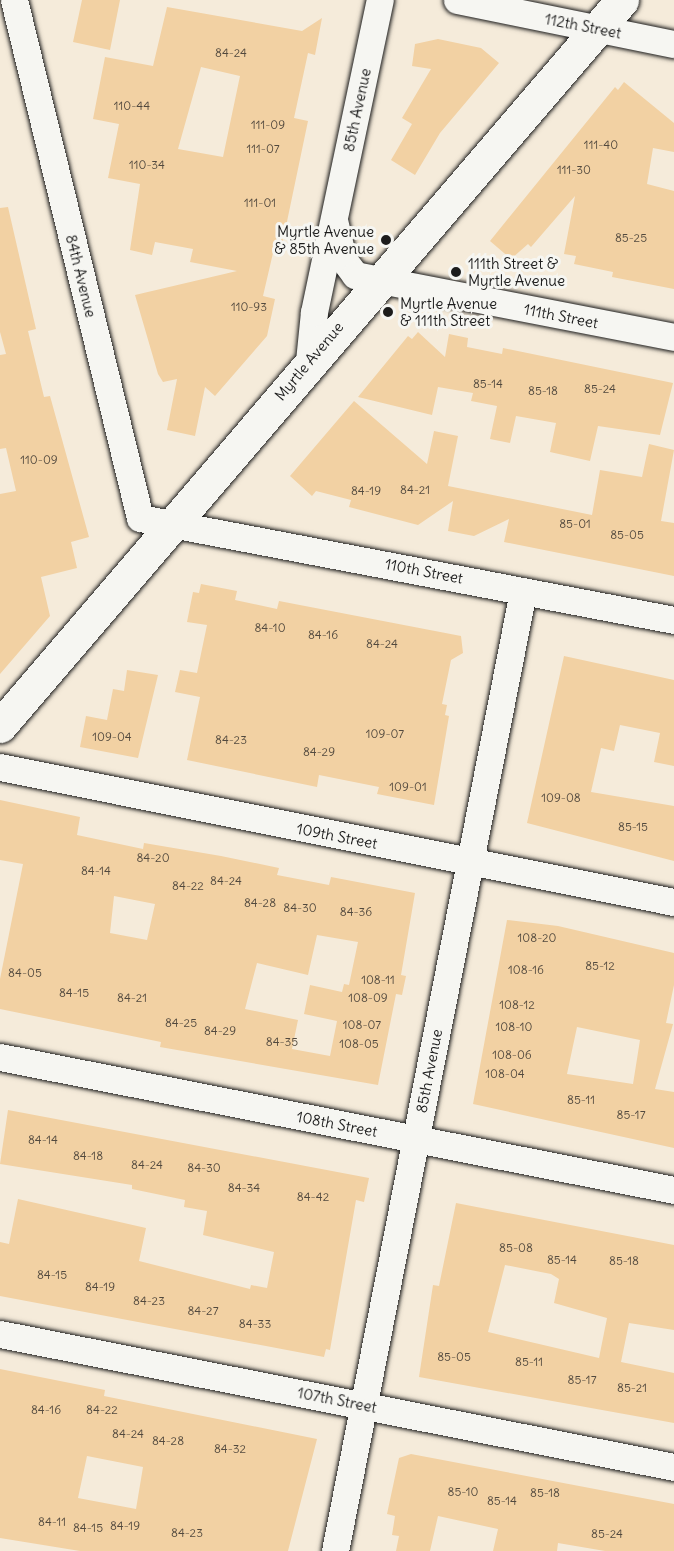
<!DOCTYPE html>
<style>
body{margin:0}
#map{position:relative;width:674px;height:1551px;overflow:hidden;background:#f5ebda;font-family:Delius,sans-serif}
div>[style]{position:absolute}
.building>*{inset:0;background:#f2d1a3}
.roads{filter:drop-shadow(0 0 2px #1c1c1c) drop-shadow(0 0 2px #1c1c1c)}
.minor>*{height:27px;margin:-13.5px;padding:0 13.5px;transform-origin:13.5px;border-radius:13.5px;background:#f6f6f2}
.major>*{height:33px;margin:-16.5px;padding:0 16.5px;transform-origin:16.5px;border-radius:16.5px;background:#f6f6f2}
.dots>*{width:16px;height:16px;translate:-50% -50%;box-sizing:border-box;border:3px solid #f6f6f2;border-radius:50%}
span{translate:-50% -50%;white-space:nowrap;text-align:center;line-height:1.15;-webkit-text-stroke:6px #f6f6f2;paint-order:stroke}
.number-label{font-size:12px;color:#52493e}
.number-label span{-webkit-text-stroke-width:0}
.street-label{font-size:15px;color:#1c1c1c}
.poi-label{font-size:15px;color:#1c1c1c}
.right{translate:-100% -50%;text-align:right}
.left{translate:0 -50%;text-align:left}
</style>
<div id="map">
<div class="building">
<div style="clip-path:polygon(82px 0,120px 0,110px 50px,73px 42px)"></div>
<div style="clip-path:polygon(evenodd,167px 7px,302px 31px,322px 18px,315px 55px,308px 53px,294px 118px,308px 121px,280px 255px,273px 253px,263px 296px,275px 299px,267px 336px,215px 396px,205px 387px,195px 436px,167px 430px,177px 379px,163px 382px,158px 374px,135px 295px,237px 271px,190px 262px,193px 249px,155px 242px,152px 255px,130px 250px,140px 184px,108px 178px,119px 124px,93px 119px,105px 57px,153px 66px,167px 7px,201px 67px,240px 76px,223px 157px,178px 149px,201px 67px)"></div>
<div style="clip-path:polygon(438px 39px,481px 48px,499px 63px,440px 133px,415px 175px,391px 160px,412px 124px,402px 118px,431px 69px,412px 66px,415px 44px)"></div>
<div style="clip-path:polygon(624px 82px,674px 123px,674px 152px,653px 148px,647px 184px,674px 191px,674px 289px,612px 277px,613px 272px,574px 264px,576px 256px,564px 254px,575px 196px,531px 247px,528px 244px,511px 259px,490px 241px,615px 87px,618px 90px)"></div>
<div style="clip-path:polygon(8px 207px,36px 329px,28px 331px,44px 397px,50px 396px,89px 537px,71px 542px,77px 568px,41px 577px,50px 616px,0 674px,0 494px,16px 491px,6px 448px,0 449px,0 355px,6px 354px,0 332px,0 208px)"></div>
<div style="clip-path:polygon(418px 332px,445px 357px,449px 334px,468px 338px,467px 347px,502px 354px,503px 348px,673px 383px,660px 435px,598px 426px,590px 461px,550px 452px,556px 423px,516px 416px,510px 443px,490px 439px,497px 406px,471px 401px,473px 393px,438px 387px,432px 415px,358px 397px,408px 336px,412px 339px)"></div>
<div style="clip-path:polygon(354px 401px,427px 464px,434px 431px,458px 436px,448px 486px,592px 515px,600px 470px,642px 477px,649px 444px,674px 450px,661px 521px,674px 523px,674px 576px,504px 542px,509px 519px,474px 536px,448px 531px,453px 501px,418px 525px,349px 507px,351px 500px,316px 491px,312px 496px,290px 476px)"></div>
<div style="clip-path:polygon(201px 584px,237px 591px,235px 600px,277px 609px,279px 601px,461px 636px,463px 653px,451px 660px,442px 704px,447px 705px,445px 715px,449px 716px,434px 805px,377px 794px,379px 787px,319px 775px,317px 787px,187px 760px,200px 697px,175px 692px,180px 670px,197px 673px,207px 625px,187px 622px,193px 592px,199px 593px)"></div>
<div style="clip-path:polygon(564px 656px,674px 680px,674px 766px,654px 762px,660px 733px,620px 725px,614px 751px,601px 748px,591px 792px,674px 806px,674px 861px,527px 823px)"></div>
<div style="clip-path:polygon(127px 670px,158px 675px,138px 758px,80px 747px,86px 716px,107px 720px,113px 689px,124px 691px)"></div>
<div style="clip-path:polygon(evenodd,0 800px,80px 817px,77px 835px,143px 849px,144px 843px,221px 856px,279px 868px,277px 875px,329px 885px,331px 877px,415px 893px,401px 975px,406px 976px,402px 995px,396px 994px,378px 1085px,160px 1047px,161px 1042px,0 1009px,0 979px,23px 864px,0 860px,0 800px,114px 896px,155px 904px,147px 940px,110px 933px,114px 896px,0 800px,317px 935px,358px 942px,349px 985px,344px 984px,342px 992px,310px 985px,304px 1014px,337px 1021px,330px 1056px,292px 1049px,298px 1020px,245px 1009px,257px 963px,308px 975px,317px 935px)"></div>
<div style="clip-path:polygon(evenodd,507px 920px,558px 926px,674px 953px,674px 985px,666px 1023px,673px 1024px,655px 1089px,674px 1092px,674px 1148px,473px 1104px,507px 920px,577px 1027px,640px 1040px,633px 1084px,567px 1074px,577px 1027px)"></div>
<div style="clip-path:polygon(8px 1110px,369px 1178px,364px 1202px,356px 1200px,330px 1350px,326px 1349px,324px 1357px,0 1296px,0 1242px,9px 1244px,18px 1199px,146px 1228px,139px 1261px,250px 1289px,251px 1285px,267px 1288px,274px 1252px,203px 1235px,207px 1211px,184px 1207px,185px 1200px,132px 1189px,132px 1185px,0 1164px)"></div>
<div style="clip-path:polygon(evenodd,456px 1203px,674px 1245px,674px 1330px,629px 1323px,621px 1362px,674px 1373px,674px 1423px,419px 1377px,433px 1285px,439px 1286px,456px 1203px,505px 1265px,551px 1274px,559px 1279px,554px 1303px,607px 1318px,599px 1358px,488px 1332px,505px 1265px)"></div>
<div style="clip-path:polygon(evenodd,0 1369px,105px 1390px,104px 1396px,317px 1439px,288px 1551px,80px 1551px,0 1538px,0 1369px,87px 1456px,143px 1467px,136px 1509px,78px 1498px,87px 1456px)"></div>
<div style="clip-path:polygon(411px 1454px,674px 1504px,674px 1551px,605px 1551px,558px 1543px,557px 1551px,493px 1551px,498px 1529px,438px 1516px,430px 1551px,396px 1551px,399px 1536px,392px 1535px,395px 1516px,387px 1514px,399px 1458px)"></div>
</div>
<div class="roads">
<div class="minor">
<div style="left:14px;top:0;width:533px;rotate:76.33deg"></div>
<div style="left:140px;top:518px;width:544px;rotate:10.81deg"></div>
<div style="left:457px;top:0;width:221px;rotate:11.5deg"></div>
<div style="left:334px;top:220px;width:40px;rotate:77deg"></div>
<div style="left:343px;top:259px;width:20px;rotate:53deg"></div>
<div style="left:355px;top:275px;width:325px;rotate:11deg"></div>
<div style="left:309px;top:361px;width:49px;rotate:-84.2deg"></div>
<div style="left:314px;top:312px;width:319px;rotate:-78.1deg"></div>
<div style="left:0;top:767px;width:687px;rotate:11.33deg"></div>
<div style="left:0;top:1057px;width:687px;rotate:11.16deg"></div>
<div style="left:0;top:1334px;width:687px;rotate:11.16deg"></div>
<div style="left:335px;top:1551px;width:978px;rotate:-78.92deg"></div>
</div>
<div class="major">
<div style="left:0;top:726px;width:956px;rotate:-49.41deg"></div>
</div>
</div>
<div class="dots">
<div style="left:386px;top:240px;background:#1c1c1c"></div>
<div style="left:456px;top:272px;background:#1c1c1c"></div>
<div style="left:388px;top:312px;background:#1c1c1c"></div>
</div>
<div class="number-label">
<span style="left:231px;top:53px">84-24</span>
<span style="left:132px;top:106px">110-44</span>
<span style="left:268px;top:125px">111-09</span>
<span style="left:601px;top:145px">111-40</span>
<span style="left:263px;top:149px">111-07</span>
<span style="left:147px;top:165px">110-34</span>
<span style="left:574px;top:170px">111-30</span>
<span style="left:260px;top:203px">111-01</span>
<span style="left:631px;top:238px">85-25</span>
<span style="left:249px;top:307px">110-93</span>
<span style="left:488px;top:384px">85-14</span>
<span style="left:600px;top:389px">85-24</span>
<span style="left:543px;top:391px">85-18</span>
<span style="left:39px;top:460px">110-09</span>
<span style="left:415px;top:490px">84-21</span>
<span style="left:366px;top:491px">84-19</span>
<span style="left:575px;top:524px">85-01</span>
<span style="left:627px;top:535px">85-05</span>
<span style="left:270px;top:628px">84-10</span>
<span style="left:323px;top:635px">84-16</span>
<span style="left:382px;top:644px">84-24</span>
<span style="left:385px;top:734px">109-07</span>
<span style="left:112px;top:737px">109-04</span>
<span style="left:231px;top:740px">84-23</span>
<span style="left:319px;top:752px">84-29</span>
<span style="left:408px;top:787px">109-01</span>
<span style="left:561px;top:798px">109-08</span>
<span style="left:633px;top:827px">85-15</span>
<span style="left:153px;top:858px">84-20</span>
<span style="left:96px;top:871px">84-14</span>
<span style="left:226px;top:881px">84-24</span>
<span style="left:188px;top:886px">84-22</span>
<span style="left:260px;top:903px">84-28</span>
<span style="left:300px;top:908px">84-30</span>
<span style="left:356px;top:912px">84-36</span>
<span style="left:537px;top:938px">108-20</span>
<span style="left:600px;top:966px">85-12</span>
<span style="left:526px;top:970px">108-16</span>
<span style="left:25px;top:973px">84-05</span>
<span style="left:378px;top:980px">108-11</span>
<span style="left:74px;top:993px">84-15</span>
<span style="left:132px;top:998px">84-21</span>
<span style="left:368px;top:998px">108-09</span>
<span style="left:517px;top:1005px">108-12</span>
<span style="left:181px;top:1023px">84-25</span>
<span style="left:362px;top:1025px">108-07</span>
<span style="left:514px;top:1027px">108-10</span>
<span style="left:220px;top:1031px">84-29</span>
<span style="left:282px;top:1042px">84-35</span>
<span style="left:359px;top:1044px">108-05</span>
<span style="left:512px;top:1055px">108-06</span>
<span style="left:505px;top:1074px">108-04</span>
<span style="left:581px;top:1100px">85-11</span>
<span style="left:631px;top:1115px">85-17</span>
<span style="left:43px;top:1140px">84-14</span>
<span style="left:88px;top:1156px">84-18</span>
<span style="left:147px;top:1165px">84-24</span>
<span style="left:204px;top:1168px">84-30</span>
<span style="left:244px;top:1188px">84-34</span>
<span style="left:313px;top:1197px">84-42</span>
<span style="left:516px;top:1248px">85-08</span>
<span style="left:562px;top:1260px">85-14</span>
<span style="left:624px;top:1261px">85-18</span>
<span style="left:52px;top:1275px">84-15</span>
<span style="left:100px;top:1287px">84-19</span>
<span style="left:149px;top:1301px">84-23</span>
<span style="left:203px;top:1311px">84-27</span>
<span style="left:255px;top:1324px">84-33</span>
<span style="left:454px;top:1357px">85-05</span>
<span style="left:529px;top:1362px">85-11</span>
<span style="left:582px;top:1380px">85-17</span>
<span style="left:632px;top:1388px">85-21</span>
<span style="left:46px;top:1410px">84-16</span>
<span style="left:102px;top:1410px">84-22</span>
<span style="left:128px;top:1434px">84-24</span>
<span style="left:168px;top:1441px">84-28</span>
<span style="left:230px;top:1449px">84-32</span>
<span style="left:463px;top:1492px">85-10</span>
<span style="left:545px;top:1493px">85-18</span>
<span style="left:502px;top:1501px">85-14</span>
<span style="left:52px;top:1522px">84-11</span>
<span style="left:125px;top:1526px">84-19</span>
<span style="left:88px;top:1528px">84-15</span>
<span style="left:187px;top:1533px">84-23</span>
<span style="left:607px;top:1534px">85-24</span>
</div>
<div class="street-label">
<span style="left:583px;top:26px;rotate:11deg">112th Street</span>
<span style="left:357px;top:110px;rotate:-78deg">85th Avenue</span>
<span style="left:81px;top:276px;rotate:76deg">84th Avenue</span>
<span style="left:561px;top:316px;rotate:11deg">111th Street</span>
<span style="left:309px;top:361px;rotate:-50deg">Myrtle Avenue</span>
<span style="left:424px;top:571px;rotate:11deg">110th Street</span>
<span style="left:337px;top:836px;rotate:11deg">109th Street</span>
<span style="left:429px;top:1071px;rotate:-79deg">85th Avenue</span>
<span style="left:337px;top:1124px;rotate:11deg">108th Street</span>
<span style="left:337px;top:1400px;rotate:11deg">107th Street</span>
</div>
<div class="poi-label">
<span class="right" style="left:374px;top:240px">Myrtle Avenue<br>&amp; 85th Avenue</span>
<span class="left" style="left:468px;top:272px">111th Street &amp;<br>Myrtle Avenue</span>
<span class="left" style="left:400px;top:312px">Myrtle Avenue<br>&amp; 111th Street</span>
</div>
</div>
